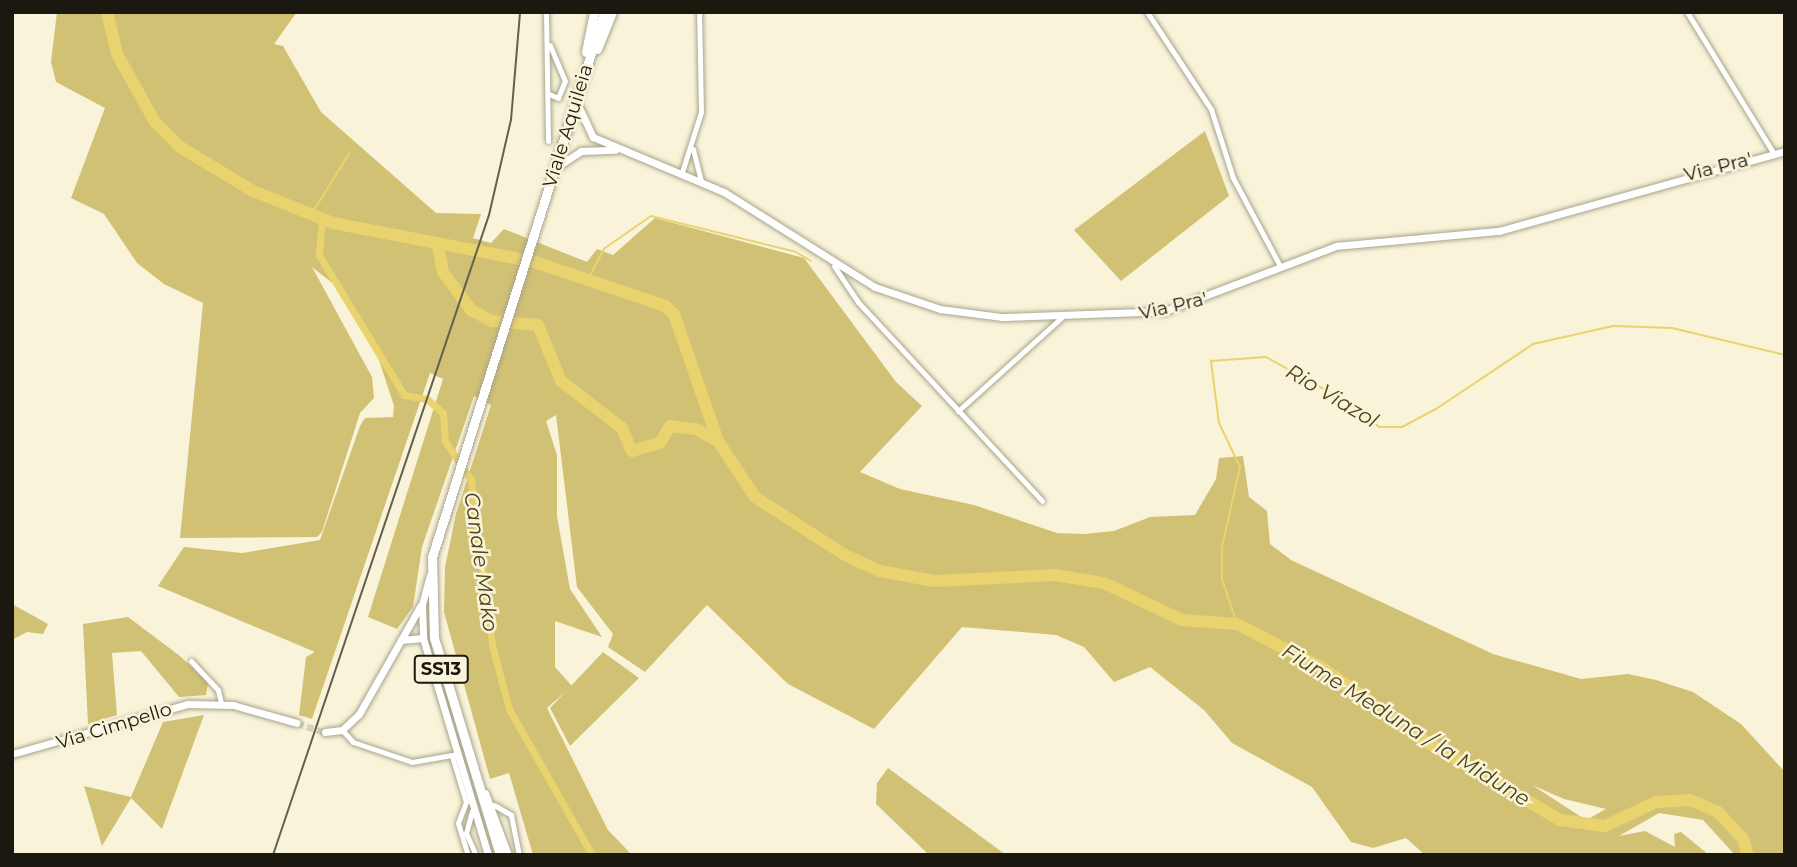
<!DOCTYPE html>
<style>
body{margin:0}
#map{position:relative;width:1797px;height:867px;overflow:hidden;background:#f9f4d9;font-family:Montserrat,sans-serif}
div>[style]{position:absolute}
.green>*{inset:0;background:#d1c174}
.stream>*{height:2px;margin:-1px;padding:0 1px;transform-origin:1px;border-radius:1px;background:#e9d36e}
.canal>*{height:7px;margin:-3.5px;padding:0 3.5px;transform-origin:3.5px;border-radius:3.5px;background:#e9d36e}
.river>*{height:12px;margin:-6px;padding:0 6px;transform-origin:6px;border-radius:6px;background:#e9d36e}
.tertiary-tunnel>*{height:7px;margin-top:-3.5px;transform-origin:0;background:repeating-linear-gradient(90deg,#d8d3bb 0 7px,transparent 0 10.5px)}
.roads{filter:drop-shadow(0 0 2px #a8a38b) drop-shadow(0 0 2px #a8a38b)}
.minor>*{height:5px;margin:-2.5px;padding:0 2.5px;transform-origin:2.5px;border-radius:2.5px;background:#fff}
.tertiary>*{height:7px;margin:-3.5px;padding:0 3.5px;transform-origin:3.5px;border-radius:3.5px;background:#fff}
.primary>*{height:9px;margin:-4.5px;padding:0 4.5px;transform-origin:4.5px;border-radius:4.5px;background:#fff}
.rail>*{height:2px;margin:-1px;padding:0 1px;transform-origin:1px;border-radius:1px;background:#636050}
span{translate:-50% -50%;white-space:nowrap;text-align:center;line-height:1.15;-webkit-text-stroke:5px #f9f4d9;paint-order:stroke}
.shield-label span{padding:2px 5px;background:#f9f4d9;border:2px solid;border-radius:5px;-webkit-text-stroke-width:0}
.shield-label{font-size:18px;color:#1b190f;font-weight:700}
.street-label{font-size:19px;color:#1b190f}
.water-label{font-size:21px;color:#4c4319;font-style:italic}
.frame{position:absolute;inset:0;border:14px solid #1b190f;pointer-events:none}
</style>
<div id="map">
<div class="green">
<div style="clip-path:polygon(evenodd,57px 12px,297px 12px,274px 44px,283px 46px,321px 112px,436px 213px,481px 214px,473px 238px,491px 243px,504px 229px,587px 262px,597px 249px,613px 255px,655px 218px,804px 258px,896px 382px,922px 406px,860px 472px,900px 489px,974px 505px,1057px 533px,1084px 534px,1114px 531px,1150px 517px,1195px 515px,1216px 479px,1219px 458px,1243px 456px,1249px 497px,1267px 511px,1270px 544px,1291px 560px,1493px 654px,1581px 679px,1628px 674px,1656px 680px,1693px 692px,1741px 724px,1785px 772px,1785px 855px,1735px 855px,1703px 820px,1659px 813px,1619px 836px,1645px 831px,1675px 847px,1674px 834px,1681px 832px,1709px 855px,1425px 855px,1406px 838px,1373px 848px,1351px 842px,1312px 787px,1232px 743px,1204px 710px,1150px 667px,1114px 682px,1084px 647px,1056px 635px,962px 627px,874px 729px,788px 684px,707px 605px,645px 672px,608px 647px,613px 634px,577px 587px,556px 415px,546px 421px,557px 455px,557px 516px,570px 589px,602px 637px,555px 621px,555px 667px,572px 686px,547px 708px,608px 830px,632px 855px,533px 855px,509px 773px,490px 779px,444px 612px,445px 567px,456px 514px,491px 405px,474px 396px,422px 547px,413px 607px,397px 629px,368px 617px,443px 379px,430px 373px,312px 719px,299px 715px,306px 657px,315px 652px,158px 586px,184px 547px,242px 553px,320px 540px,360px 426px,365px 418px,393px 417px,394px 406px,379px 360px,340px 289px,312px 267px,372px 377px,374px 398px,360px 413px,322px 532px,317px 537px,180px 538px,203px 303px,164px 284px,137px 263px,104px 214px,71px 198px,105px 108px,56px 82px,51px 62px,57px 12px,1532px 785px,1564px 799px,1606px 809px,1586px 820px,1532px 785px)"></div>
<div style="clip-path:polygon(1205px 131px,1229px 196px,1121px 281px,1074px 230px)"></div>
<div style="clip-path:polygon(12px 604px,48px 624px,43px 634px,27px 632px,12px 640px)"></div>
<div style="clip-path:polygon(128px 617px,180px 656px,208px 683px,206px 695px,179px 697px,141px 651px,112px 653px,117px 715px,88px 724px,83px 624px)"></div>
<div style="clip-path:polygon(603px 652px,639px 678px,570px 746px,550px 708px)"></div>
<div style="clip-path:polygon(204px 715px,162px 829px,131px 798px,102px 846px,84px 786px,131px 797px,163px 722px)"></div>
<div style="clip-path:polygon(888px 768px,1006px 855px,929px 855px,876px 804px,877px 783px)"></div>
</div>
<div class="stream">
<div style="left:311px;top:215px;width:72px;rotate:-58.1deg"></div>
<div style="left:586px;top:283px;width:40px;rotate:-62deg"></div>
<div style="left:605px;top:248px;width:56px;rotate:-34.8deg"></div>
<div style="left:651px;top:216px;width:149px;rotate:13.9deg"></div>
<div style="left:796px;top:252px;width:17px;rotate:31deg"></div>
<div style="left:1237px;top:624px;width:47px;rotate:-108.4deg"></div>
<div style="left:1222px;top:579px;width:32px;rotate:-90deg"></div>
<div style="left:1222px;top:547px;width:82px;rotate:-77.3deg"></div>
<div style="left:1240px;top:467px;width:49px;rotate:-115.5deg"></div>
<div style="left:1219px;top:423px;width:63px;rotate:-97.4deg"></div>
<div style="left:1211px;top:361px;width:55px;rotate:-4.2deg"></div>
<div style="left:1266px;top:357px;width:103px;rotate:29.1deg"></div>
<div style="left:1356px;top:407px;width:30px;rotate:41deg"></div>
<div style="left:1379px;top:427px;width:23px"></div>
<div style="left:1402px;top:427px;width:38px;rotate:-28deg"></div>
<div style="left:1436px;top:409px;width:117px;rotate:-33.8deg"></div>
<div style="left:1533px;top:344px;width:82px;rotate:-12.7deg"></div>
<div style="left:1613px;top:326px;width:59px;rotate:1.9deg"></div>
<div style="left:1672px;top:328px;width:116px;rotate:13.4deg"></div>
</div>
<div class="canal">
<div style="left:322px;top:219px;width:36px;rotate:95deg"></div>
<div style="left:319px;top:255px;width:164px;rotate:58.7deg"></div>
<div style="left:404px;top:395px;width:23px;rotate:10deg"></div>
<div style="left:427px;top:399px;width:21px;rotate:41deg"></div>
<div style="left:443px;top:413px;width:28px;rotate:86deg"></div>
<div style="left:445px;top:441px;width:47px;rotate:56.3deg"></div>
<div style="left:471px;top:480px;width:166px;rotate:82.7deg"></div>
<div style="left:492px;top:645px;width:66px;rotate:75.1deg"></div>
<div style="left:509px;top:709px;width:168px;rotate:60.4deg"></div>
</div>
<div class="river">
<div style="left:107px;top:12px;width:43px;rotate:76.6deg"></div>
<div style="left:117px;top:54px;width:78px;rotate:60.8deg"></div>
<div style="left:155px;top:122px;width:35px;rotate:45deg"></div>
<div style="left:180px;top:147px;width:85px;rotate:31.1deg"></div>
<div style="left:253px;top:191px;width:86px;rotate:21.8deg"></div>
<div style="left:333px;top:223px;width:206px;rotate:10.9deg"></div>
<div style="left:535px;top:262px;width:137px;rotate:18.7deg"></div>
<div style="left:665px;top:306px;width:12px;rotate:42deg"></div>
<div style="left:674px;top:314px;width:134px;rotate:70.9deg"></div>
<div style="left:438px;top:246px;width:26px;rotate:79deg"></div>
<div style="left:443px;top:272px;width:47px;rotate:53.6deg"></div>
<div style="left:471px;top:310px;width:24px;rotate:28deg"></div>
<div style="left:492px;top:321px;width:46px;rotate:5deg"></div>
<div style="left:538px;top:325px;width:61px;rotate:67.7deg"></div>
<div style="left:561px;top:381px;width:77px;rotate:37.6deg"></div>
<div style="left:622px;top:428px;width:25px;rotate:67deg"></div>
<div style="left:632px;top:451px;width:29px;rotate:-16deg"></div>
<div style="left:660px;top:443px;width:20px;rotate:-60deg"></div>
<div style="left:670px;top:426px;width:26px;rotate:7deg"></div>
<div style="left:696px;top:429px;width:25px;rotate:29deg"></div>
<div style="left:718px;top:441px;width:67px;rotate:56.5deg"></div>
<div style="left:755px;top:497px;width:107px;rotate:32.8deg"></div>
<div style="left:845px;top:555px;width:38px;rotate:25deg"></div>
<div style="left:880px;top:571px;width:55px;rotate:10.5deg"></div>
<div style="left:934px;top:581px;width:121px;rotate:-2.8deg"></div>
<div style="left:1055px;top:575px;width:50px;rotate:9.3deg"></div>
<div style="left:1104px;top:583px;width:86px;rotate:25.4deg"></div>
<div style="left:1182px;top:620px;width:55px;rotate:4.2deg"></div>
<div style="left:1237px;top:624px;width:94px;rotate:27.1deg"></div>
<div style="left:1321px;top:667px;width:124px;rotate:35.5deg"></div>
<div style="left:1422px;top:739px;width:160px;rotate:30.4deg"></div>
<div style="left:1560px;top:820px;width:45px;rotate:7.6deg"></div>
<div style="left:1605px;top:826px;width:56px;rotate:-25.2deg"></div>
<div style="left:1656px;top:802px;width:34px;rotate:-3deg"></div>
<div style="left:1690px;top:800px;width:30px;rotate:23deg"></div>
<div style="left:1718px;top:812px;width:37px;rotate:47deg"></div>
<div style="left:1743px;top:839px;width:17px;rotate:73deg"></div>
</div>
<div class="tertiary-tunnel">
<div style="left:297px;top:723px;width:29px;rotate:18deg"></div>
</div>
<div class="roads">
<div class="minor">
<div style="left:546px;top:12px;width:129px;rotate:89.1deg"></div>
<div style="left:1147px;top:12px;width:116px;rotate:56.6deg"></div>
<div style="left:1211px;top:109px;width:72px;rotate:72.3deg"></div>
<div style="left:1233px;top:178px;width:100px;rotate:61.9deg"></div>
<div style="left:1687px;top:12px;width:167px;rotate:58.5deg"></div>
<div style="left:549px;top:94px;width:10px;rotate:24deg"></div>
<div style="left:558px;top:98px;width:18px;rotate:-68deg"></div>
<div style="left:565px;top:81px;width:39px;rotate:-113deg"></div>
<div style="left:693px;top:149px;width:32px;rotate:76deg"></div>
<div style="left:682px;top:172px;width:63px;rotate:-72.4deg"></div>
<div style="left:701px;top:112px;width:100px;rotate:-91.1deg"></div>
<div style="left:834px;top:266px;width:43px;rotate:56.3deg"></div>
<div style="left:858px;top:302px;width:271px;rotate:47.2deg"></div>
<div style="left:958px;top:411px;width:140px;rotate:-42.1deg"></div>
<div style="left:191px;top:661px;width:40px;rotate:47deg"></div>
<div style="left:218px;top:690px;width:13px;rotate:77deg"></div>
<div style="left:342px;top:730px;width:16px;rotate:47deg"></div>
<div style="left:353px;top:742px;width:62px;rotate:18.7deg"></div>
<div style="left:412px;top:762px;width:46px;rotate:-10.1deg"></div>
<div style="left:452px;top:756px;width:48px;rotate:73.1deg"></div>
<div style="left:466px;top:802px;width:22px;rotate:111deg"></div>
<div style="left:458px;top:823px;width:34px;rotate:73deg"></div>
<div style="left:494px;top:805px;width:20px;rotate:30deg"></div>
<div style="left:511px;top:815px;width:41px;rotate:78.7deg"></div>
<div style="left:472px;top:811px;width:23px;rotate:105deg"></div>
<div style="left:466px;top:833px;width:24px;rotate:66deg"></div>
</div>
<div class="tertiary">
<div style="left:577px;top:103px;width:38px;rotate:65deg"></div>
<div style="left:593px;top:137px;width:142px;rotate:22.8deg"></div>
<div style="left:724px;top:192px;width:178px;rotate:32.2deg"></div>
<div style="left:875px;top:287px;width:69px;rotate:18.7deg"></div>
<div style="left:940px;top:309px;width:63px;rotate:7.4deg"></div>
<div style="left:1002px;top:317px;width:163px;rotate:-2.1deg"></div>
<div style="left:1165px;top:311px;width:183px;rotate:-20.8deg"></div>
<div style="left:1336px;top:246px;width:164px;rotate:-5.3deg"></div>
<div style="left:1499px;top:231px;width:297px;rotate:-15.6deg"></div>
<div style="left:555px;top:168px;width:31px;rotate:-33deg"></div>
<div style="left:581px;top:151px;width:34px;rotate:-2deg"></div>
<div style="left:430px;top:575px;width:31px;rotate:105deg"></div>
<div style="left:422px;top:605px;width:33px;rotate:88deg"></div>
<div style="left:423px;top:638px;width:227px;rotate:73.3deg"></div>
<div style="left:401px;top:640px;width:22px;rotate:-5deg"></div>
<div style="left:325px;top:732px;width:17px;rotate:-7deg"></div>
<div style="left:342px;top:730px;width:23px;rotate:-43deg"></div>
<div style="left:359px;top:714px;width:125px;rotate:-60.4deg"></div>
<div style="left:12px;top:754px;width:183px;rotate:-15.9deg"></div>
<div style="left:188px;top:704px;width:45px;rotate:1.3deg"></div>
<div style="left:233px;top:705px;width:66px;rotate:15.7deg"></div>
<div style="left:485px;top:793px;width:66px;rotate:69.6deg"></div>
</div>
<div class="primary">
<div style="left:597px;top:49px;width:40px;rotate:-68deg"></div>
<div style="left:586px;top:52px;width:41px;rotate:-78.7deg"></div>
<div style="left:500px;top:855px;width:227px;rotate:-106.9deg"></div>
<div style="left:434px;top:638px;width:81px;rotate:-91.4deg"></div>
<div style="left:432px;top:557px;width:571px;rotate:-72.48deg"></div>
</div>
</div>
<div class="rail">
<div style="left:273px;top:855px;width:675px;rotate:-71.35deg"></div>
<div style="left:489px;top:215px;width:98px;rotate:-77deg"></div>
<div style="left:511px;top:120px;width:108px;rotate:-85.2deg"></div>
</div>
<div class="shield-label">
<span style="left:441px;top:669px">SS13</span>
</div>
<div class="street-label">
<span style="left:568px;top:126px;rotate:-73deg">Viale Aquileia</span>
<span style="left:1718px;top:167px;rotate:-14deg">Via Pra'</span>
<span style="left:1173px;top:306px;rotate:-13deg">Via Pra'</span>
<span style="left:114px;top:726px;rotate:-17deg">Via Cimpello</span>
</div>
<div class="water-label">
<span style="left:1332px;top:396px;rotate:31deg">Rio Viazol</span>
<span style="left:481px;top:562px;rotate:82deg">Canale Mako</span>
<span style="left:1406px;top:725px;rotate:32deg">Fiume Meduna / la Midune</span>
</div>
<div class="frame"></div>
</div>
